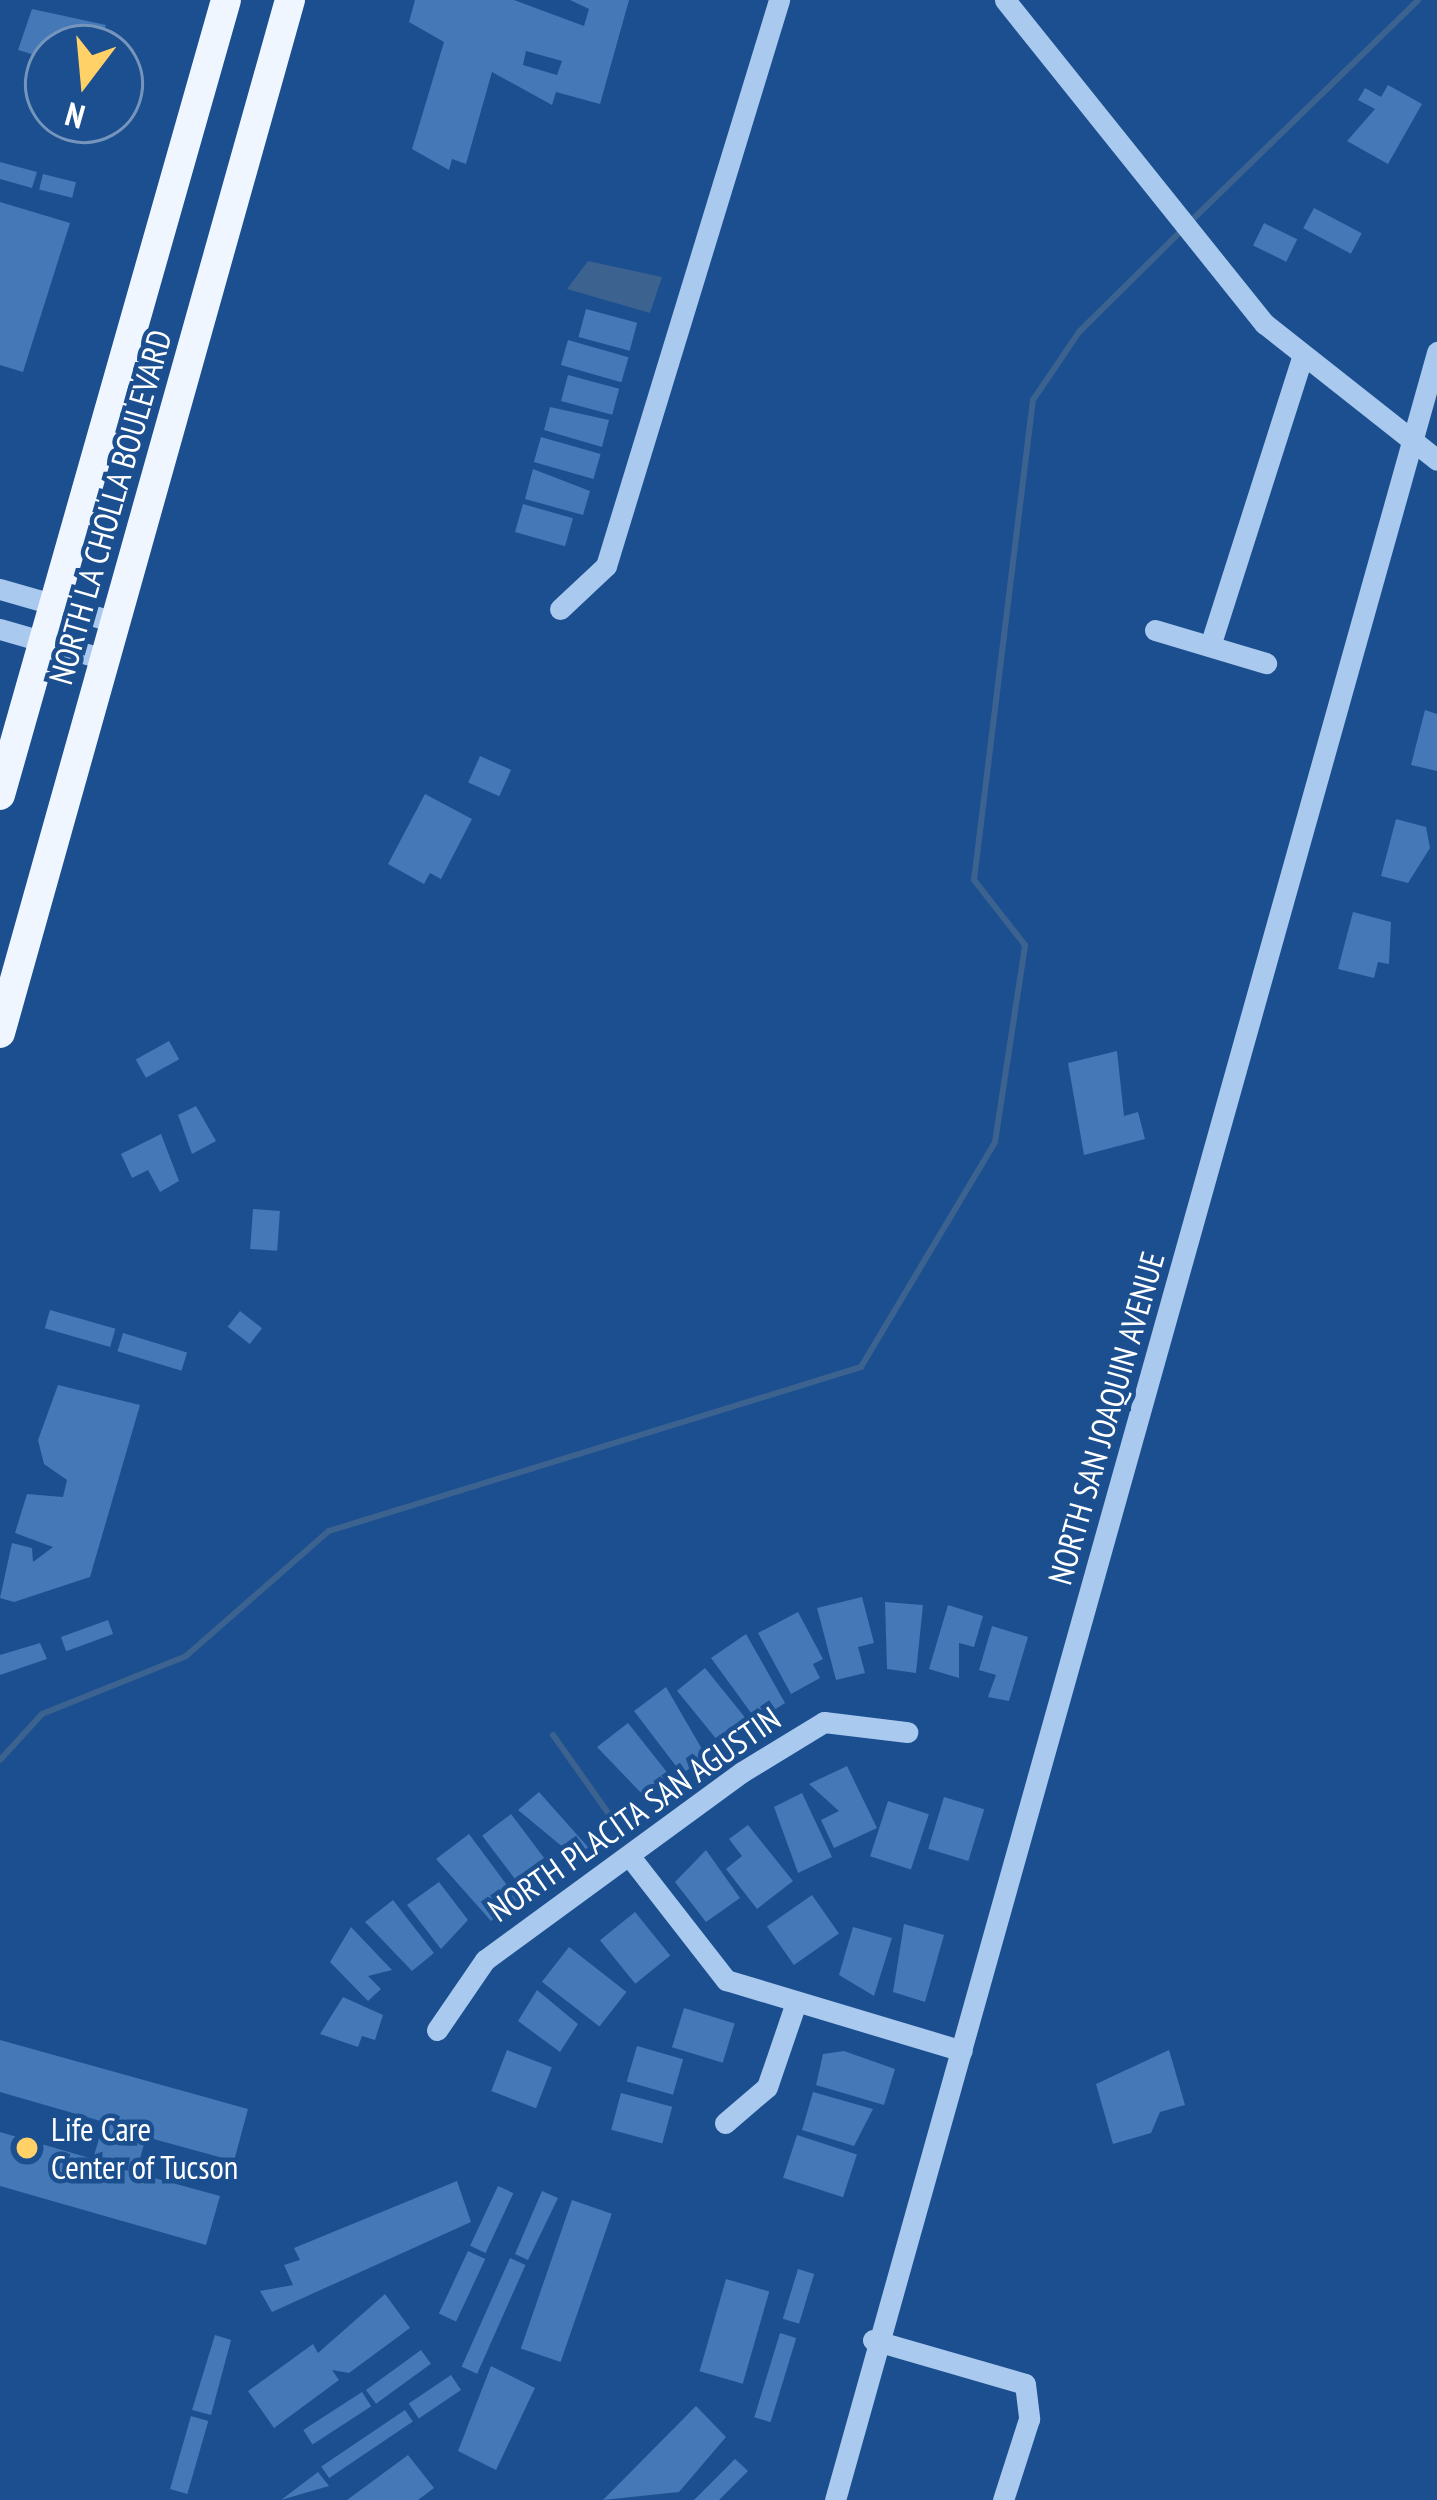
<!DOCTYPE html>
<style>
body{margin:0}
#map{position:relative;width:1437px;height:2500px;overflow:hidden;background:#1b4f8f;font-family:"PT Sans Narrow",sans-serif}
div>[style]{position:absolute}
.water>*{inset:0;background:#3c6290}
.stream>*{height:6px;margin:-3px;padding:0 3px;transform-origin:3px;border-radius:3px;background:#3c6290}
.building>*{inset:0;background:#4478b7;transform-origin:0 0}
.minor>*{height:21px;margin:-10.5px;padding:0 10.5px;transform-origin:10.5px;border-radius:10.5px;background:#a9c9ee}
.major>*{height:30px;margin:-15px;padding:0 15px;transform-origin:15px;border-radius:15px;background:#f0f6ff}
.dots>*{width:33px;height:33px;translate:-50% -50%;box-sizing:border-box;border:6px solid #1b4f8f;border-radius:50%}
span{translate:-50% -50%;white-space:nowrap;text-align:center;line-height:1.15;-webkit-text-stroke:9px #1b4f8f;paint-order:stroke}
.street-label{font-size:33px;color:#fff}
.poi-label{font-size:33px;color:#fff}
.left{translate:0 -50%;text-align:left}
.north{position:absolute;left:24px;top:24px;width:120px;height:120px;box-sizing:border-box;background:#1b4f8f;border:3px solid #7695bc;border-radius:50%;rotate:196deg;font-size:33px;font-weight:700;line-height:48px;text-align:center;color:#fff}
.north::after{content:'';display:block;margin:auto;width:42px;height:54px;background:#ffd166;clip-path:polygon(50% 0,100% 100%,50% 72%,0 100%)}
</style>
<div id="map">
<div class="water">
<div style="clip-path:polygon(588px 261px,662px 277px,650px 313px,567px 289px)"></div>
</div>
<div class="stream">
<div style="left:1190px;top:222px;width:318px;rotate:-44.2deg"></div>
<div style="left:553px;top:1735px;width:121px;rotate:54.7deg"></div>
<div style="left:0;top:1760px;width:62px;rotate:-47.6deg"></div>
<div style="left:42px;top:1714px;width:155px;rotate:-21.9deg"></div>
<div style="left:186px;top:1656px;width:190px;rotate:-41.2deg"></div>
<div style="left:329px;top:1531px;width:557px;rotate:-17.13deg"></div>
<div style="left:861px;top:1367px;width:262px;rotate:-59.2deg"></div>
<div style="left:995px;top:1142px;width:199px;rotate:-81.3deg"></div>
<div style="left:1025px;top:945px;width:83px;rotate:-128.1deg"></div>
<div style="left:974px;top:880px;width:484px;rotate:-83deg"></div>
<div style="left:1033px;top:400px;width:82px;rotate:-55.9deg"></div>
<div style="left:1079px;top:332px;width:144px;rotate:-44.7deg"></div>
</div>
<div class="building">
<div style="clip-path:polygon(evenodd,415px 0,514px 0,584px 26px,589px 9px,570px 0,629px 0,600px 104px,556px 92px,552px 105px,492px 72px,466px 164px,452px 159px,449px 170px,412px 149px,444px 42px,409px 22px,415px 0,526px 51px,562px 61px,557px 75px,523px 65px,526px 51px)"></div>
<div style="clip-path:polygon(32px 9px,106px 25px,99px 48px,48px 48px,48px 59px,18px 50px)"></div>
<div style="clip-path:polygon(1388px 85px,1422px 104px,1388px 164px,1347px 141px,1375px 109px,1358px 100px,1365px 88px,1381px 97px)"></div>
<div style="clip-path:polygon(0 162px,37px 172px,32px 188px,0 179px)"></div>
<div style="left:43px;top:174px;width:34px;height:16px;rotate:14deg"></div>
<div style="clip-path:polygon(0 202px,70px 223px,23px 372px,0 365px)"></div>
<div style="left:1314px;top:208px;width:54px;height:23px;rotate:28deg"></div>
<div style="left:1264px;top:223px;width:37px;height:25px;rotate:26deg"></div>
<div style="left:586px;top:309px;width:53px;height:29px;rotate:15deg"></div>
<div style="left:568px;top:340px;width:63px;height:26px;rotate:16deg"></div>
<div style="left:568px;top:375px;width:53px;height:27px;rotate:15deg"></div>
<div style="clip-path:polygon(550px 407px,609px 420px,602px 447px,544px 430px)"></div>
<div style="left:541px;top:437px;width:62px;height:26px;rotate:16deg"></div>
<div style="clip-path:polygon(533px 469px,590px 491px,583px 515px,525px 499px)"></div>
<div style="left:523px;top:504px;width:52px;height:29px;rotate:16deg"></div>
<div style="clip-path:polygon(1425px 710px,1437px 714px,1437px 771px,1411px 765px)"></div>
<div style="left:480px;top:756px;width:34px;height:29px;rotate:24deg"></div>
<div style="clip-path:polygon(425px 794px,472px 819px,441px 879px,430px 873px,424px 884px,388px 864px)"></div>
<div style="clip-path:polygon(1396px 819px,1426px 827px,1430px 848px,1408px 883px,1381px 876px)"></div>
<div style="clip-path:polygon(1353px 912px,1391px 922px,1389px 964px,1378px 962px,1374px 978px,1338px 969px)"></div>
<div style="left:169px;top:1041px;width:21px;height:38px;rotate:61deg"></div>
<div style="clip-path:polygon(1117px 1051px,1124px 1116px,1138px 1112px,1145px 1139px,1084px 1155px,1068px 1063px)"></div>
<div style="clip-path:polygon(196px 1106px,216px 1141px,192px 1154px,178px 1115px)"></div>
<div style="clip-path:polygon(161px 1134px,179px 1181px,160px 1192px,148px 1170px,132px 1178px,121px 1154px)"></div>
<div style="left:253px;top:1209px;width:27px;height:40px;rotate:4deg"></div>
<div style="left:50px;top:1310px;width:68px;height:19px;rotate:16deg"></div>
<div style="left:240px;top:1311px;width:28px;height:20px;rotate:38deg"></div>
<div style="left:123px;top:1333px;width:67px;height:19px;rotate:17deg"></div>
<div style="clip-path:polygon(58px 1385px,140px 1405px,90px 1577px,14px 1602px,0 1598px,12px 1543px,32px 1548px,33px 1562px,53px 1547px,15px 1533px,27px 1494px,63px 1497px,67px 1480px,44px 1464px,38px 1440px)"></div>
<div style="clip-path:polygon(862px 1597px,874px 1643px,858px 1647px,865px 1673px,836px 1680px,817px 1608px)"></div>
<div style="clip-path:polygon(885px 1602px,923px 1605px,916px 1673px,887px 1669px)"></div>
<div style="clip-path:polygon(948px 1605px,983px 1616px,974px 1647px,959px 1643px,959px 1678px,929px 1669px)"></div>
<div style="clip-path:polygon(798px 1612px,823px 1659px,813px 1664px,820px 1678px,791px 1694px,758px 1633px)"></div>
<div style="left:108px;top:1620px;width:15px;height:50px;rotate:70deg"></div>
<div style="clip-path:polygon(992px 1626px,1028px 1637px,1009px 1701px,988px 1697px,996px 1675px,979px 1670px)"></div>
<div style="clip-path:polygon(746px 1634px,785px 1703px,757px 1721px,711px 1658px)"></div>
<div style="clip-path:polygon(40px 1643px,47px 1659px,0 1675px,0 1655px)"></div>
<div style="left:705px;top:1668px;width:63px;height:36px;rotate:51deg"></div>
<div style="clip-path:polygon(666px 1687px,706px 1756px,682px 1774px,634px 1711px)"></div>
<div style="clip-path:polygon(628px 1723px,670px 1776px,644px 1796px,597px 1747px)"></div>
<div style="clip-path:polygon(847px 1766px,877px 1828px,834px 1848px,821px 1820px,839px 1811px,809px 1784px)"></div>
<div style="clip-path:polygon(539px 1792px,588px 1847px,576px 1858px,518px 1810px)"></div>
<div style="clip-path:polygon(802px 1793px,832px 1857px,798px 1873px,774px 1807px)"></div>
<div style="left:944px;top:1797px;width:42px;height:54px;rotate:17deg"></div>
<div style="left:888px;top:1801px;width:43px;height:58px;rotate:18deg"></div>
<div style="left:511px;top:1814px;width:67px;height:36px;rotate:53deg"></div>
<div style="clip-path:polygon(748px 1825px,793px 1881px,757px 1909px,726px 1869px,742px 1856px,729px 1839px)"></div>
<div style="clip-path:polygon(469px 1834px,518px 1900px,491px 1921px,436px 1859px)"></div>
<div style="clip-path:polygon(706px 1850px,740px 1898px,706px 1922px,675px 1882px)"></div>
<div style="clip-path:polygon(439px 1882px,468px 1920px,441px 1949px,407px 1905px)"></div>
<div style="left:812px;top:1895px;width:47px;height:55px;rotate:55deg"></div>
<div style="clip-path:polygon(393px 1900px,434px 1953px,412px 1971px,365px 1922px)"></div>
<div style="left:635px;top:1912px;width:56px;height:45px;rotate:51deg"></div>
<div style="clip-path:polygon(904px 1924px,944px 1935px,925px 2002px,893px 1992px)"></div>
<div style="clip-path:polygon(351px 1927px,392px 1970px,368px 1976px,381px 1989px,368px 2001px,330px 1962px)"></div>
<div style="clip-path:polygon(853px 1927px,892px 1938px,874px 1996px,839px 1975px)"></div>
<div style="left:569px;top:1947px;width:73px;height:44px;rotate:38deg"></div>
<div style="clip-path:polygon(537px 1990px,578px 2024px,560px 2052px,518px 2021px)"></div>
<div style="clip-path:polygon(343px 1997px,383px 2015px,375px 2040px,362px 2036px,358px 2047px,320px 2034px)"></div>
<div style="left:684px;top:2008px;width:53px;height:41px;rotate:17deg"></div>
<div style="clip-path:polygon(0 2040px,248px 2109px,234px 2161px,146px 2137px,136px 2173px,220px 2196px,206px 2245px,0 2186px,0 2132px,93px 2159px,104px 2122px,0 2092px)"></div>
<div style="left:637px;top:2046px;width:48px;height:37px;rotate:16deg"></div>
<div style="left:507px;top:2050px;width:48px;height:44px;rotate:21deg"></div>
<div style="clip-path:polygon(1169px 2050px,1185px 2105px,1160px 2112px,1151px 2133px,1113px 2144px,1096px 2084px)"></div>
<div style="clip-path:polygon(844px 2051px,895px 2069px,884px 2105px,816px 2085px,823px 2054px)"></div>
<div style="clip-path:polygon(813px 2092px,873px 2109px,854px 2146px,802px 2130px)"></div>
<div style="left:621px;top:2093px;width:53px;height:38px;rotate:15deg"></div>
<div style="left:797px;top:2135px;width:63px;height:45px;rotate:18deg"></div>
<div style="clip-path:polygon(457px 2181px,471px 2222px,272px 2312px,260px 2291px,293px 2285px,284px 2265px,300px 2260px,294px 2248px)"></div>
<div style="left:498px;top:2186px;width:17px;height:66px;rotate:25deg"></div>
<div style="clip-path:polygon(542px 2191px,558px 2198px,528px 2260px,515px 2254px)"></div>
<div style="left:572px;top:2200px;width:42px;height:157px;rotate:19deg"></div>
<div style="left:468px;top:2251px;width:19px;height:69px;rotate:25deg"></div>
<div style="left:510px;top:2258px;width:17px;height:119px;rotate:24deg"></div>
<div style="left:798px;top:2269px;width:17px;height:52px;rotate:17deg"></div>
<div style="left:726px;top:2279px;width:45px;height:96px;rotate:16deg"></div>
<div style="clip-path:polygon(385px 2294px,410px 2328px,349px 2373px,332px 2370px,339px 2380px,274px 2428px,248px 2391px,313px 2344px,318px 2353px)"></div>
<div style="left:780px;top:2333px;width:17px;height:88px;rotate:17deg"></div>
<div style="clip-path:polygon(215px 2335px,231px 2340px,211px 2415px,192px 2410px)"></div>
<div style="left:421px;top:2350px;width:17px;height:68px;rotate:54deg"></div>
<div style="clip-path:polygon(491px 2366px,535px 2388px,496px 2470px,458px 2451px)"></div>
<div style="left:451px;top:2375px;width:18px;height:51px;rotate:56deg"></div>
<div style="left:362px;top:2392px;width:17px;height:70px;rotate:57deg"></div>
<div style="clip-path:polygon(696px 2406px,726px 2437px,679px 2492px,603px 2500px)"></div>
<div style="left:405px;top:2410px;width:14px;height:101px;rotate:56deg"></div>
<div style="left:191px;top:2416px;width:18px;height:76px;rotate:16deg"></div>
<div style="clip-path:polygon(408px 2455px,434px 2488px,418px 2500px,347px 2500px)"></div>
<div style="clip-path:polygon(735px 2459px,748px 2471px,719px 2500px,694px 2500px)"></div>
<div style="clip-path:polygon(318px 2472px,329px 2486px,281px 2500px)"></div>
</div>
<div class="minor">
<div style="left:1005px;top:0;width:415px;rotate:51.3deg"></div>
<div style="left:1265px;top:324px;width:219px;rotate:38.3deg"></div>
<div style="left:0;top:589px;width:120px;rotate:16deg"></div>
<div style="left:560px;top:609px;width:63px;rotate:-43.1deg"></div>
<div style="left:606px;top:566px;width:592px;rotate:-73deg"></div>
<div style="left:0;top:629px;width:108px;rotate:16.1deg"></div>
<div style="left:1155px;top:630px;width:116px;rotate:16.6deg"></div>
<div style="left:1210px;top:646px;width:300px;rotate:-72.3deg"></div>
<div style="left:631px;top:1858px;width:155px;rotate:52.1deg"></div>
<div style="left:726px;top:1980px;width:246px;rotate:16.7deg"></div>
<div style="left:437px;top:2030px;width:85px;rotate:-55.6deg"></div>
<div style="left:485px;top:1960px;width:318px;rotate:-36.2deg"></div>
<div style="left:742px;top:1772px;width:96px;rotate:-31.4deg"></div>
<div style="left:824px;top:1722px;width:84px;rotate:6.9deg"></div>
<div style="left:725px;top:2123px;width:55px;rotate:-40.6deg"></div>
<div style="left:767px;top:2087px;width:83px;rotate:-71.1deg"></div>
<div style="left:873px;top:2340px;width:158px;rotate:16.1deg"></div>
<div style="left:1025px;top:2384px;width:35px;rotate:83deg"></div>
<div style="left:1029px;top:2419px;width:85px;rotate:107.8deg"></div>
<div style="left:835px;top:2500px;width:2231px;rotate:-74.34deg"></div>
</div>
<div class="major">
<div style="left:0;top:795px;width:826px;rotate:-74.13deg"></div>
<div style="left:0;top:1033px;width:1073px;rotate:-74.32deg"></div>
</div>
<div class="dots">
<div style="left:27px;top:2148px;background:#ffd166"></div>
</div>
<div class="street-label">
<span style="left:110px;top:507px;rotate:-74deg">NORTH LA CHOLLA BOULEVARD</span>
<span style="left:1106px;top:1418px;rotate:-74deg">NORTH SAN JOAQUIN AVENUE</span>
<span style="left:634px;top:1814px;rotate:-35deg">NORTH PLACITA SAN AGUSTIN</span>
</div>
<div class="poi-label">
<span class="left" style="left:51px;top:2148px">Life Care<br>Center of Tucson</span>
</div>
<div class="north">N</div>
</div>
